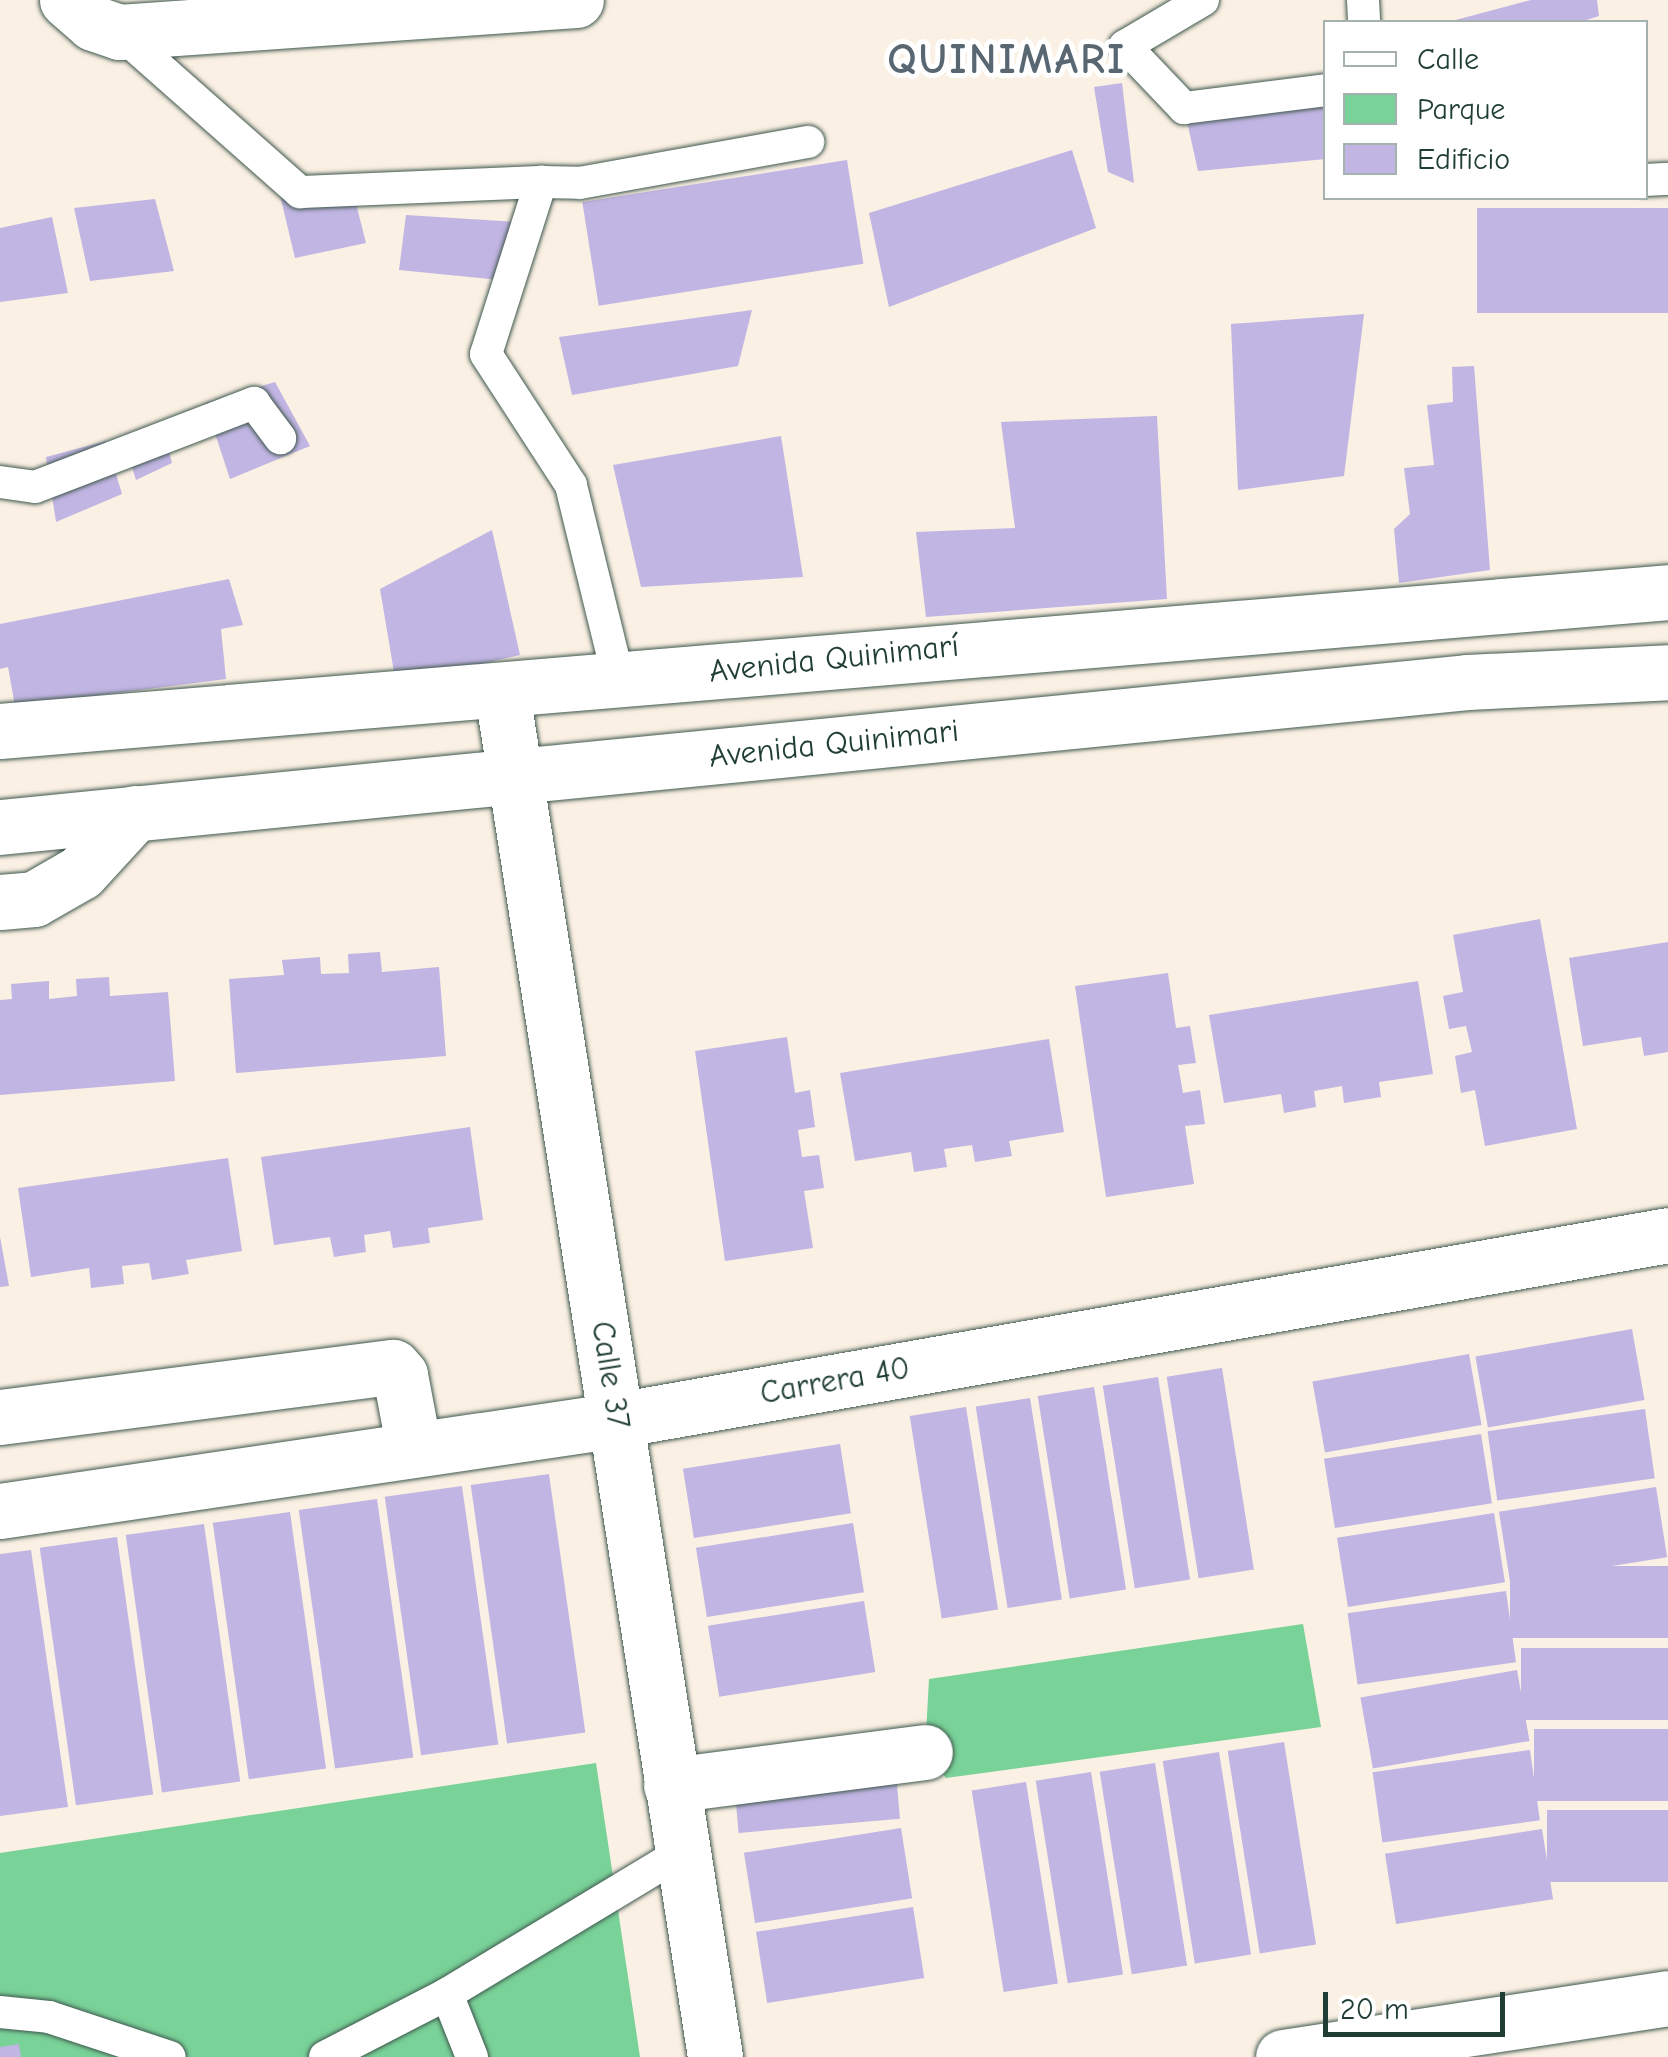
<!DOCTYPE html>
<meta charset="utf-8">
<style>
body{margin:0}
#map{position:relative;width:1668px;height:2057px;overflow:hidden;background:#faf0e3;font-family:"Comic Neue",sans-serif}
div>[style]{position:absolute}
.green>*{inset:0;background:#79d298}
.building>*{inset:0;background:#c1b5e3;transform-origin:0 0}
.roads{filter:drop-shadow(0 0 2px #40584e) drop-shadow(0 0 2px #40584e)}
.service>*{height:32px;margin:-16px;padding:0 16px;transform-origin:16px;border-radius:16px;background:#fff}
.minor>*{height:55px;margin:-27.5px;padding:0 27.5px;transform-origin:27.5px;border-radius:27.5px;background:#fff}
span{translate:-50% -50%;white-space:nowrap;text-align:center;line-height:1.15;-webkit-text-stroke:10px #fff;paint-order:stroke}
.street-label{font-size:32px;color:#1f3d34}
.district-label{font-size:42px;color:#586771;font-weight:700;letter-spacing:2.5px}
.legend{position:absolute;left:1323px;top:20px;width:325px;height:180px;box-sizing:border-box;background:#fff;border:2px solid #a5b1ae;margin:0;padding:12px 18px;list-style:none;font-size:30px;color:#1f3d34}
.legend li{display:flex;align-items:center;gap:20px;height:50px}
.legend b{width:50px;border:2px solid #a5b1ae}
.scale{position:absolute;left:1323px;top:1992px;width:182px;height:45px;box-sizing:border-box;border:5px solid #1f3d34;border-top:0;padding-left:12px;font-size:30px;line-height:35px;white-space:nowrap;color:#1f3d34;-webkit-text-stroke:8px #fff;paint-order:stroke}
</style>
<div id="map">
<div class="green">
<div style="clip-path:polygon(1303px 1624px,1321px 1727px,946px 1778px,925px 1752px,929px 1679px)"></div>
<div style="clip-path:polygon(596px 1763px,640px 2057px,0 2057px,0 1853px)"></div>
</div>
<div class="building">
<div style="clip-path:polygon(1531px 0,1597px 0,1599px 16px,1580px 22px,1448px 22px)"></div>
<div style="clip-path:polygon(1122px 83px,1134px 183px,1108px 172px,1094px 87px)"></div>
<div style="clip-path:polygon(1326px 101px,1326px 159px,1198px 171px,1184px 108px)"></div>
<div style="clip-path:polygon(1072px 150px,1096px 228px,889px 307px,869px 213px)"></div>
<div style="left:847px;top:160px;width:105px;height:268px;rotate:81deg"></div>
<div style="clip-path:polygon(350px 180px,366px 243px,295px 258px,278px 187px)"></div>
<div style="clip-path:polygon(155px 199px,174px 271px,90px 281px,74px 208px)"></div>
<div style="left:1668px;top:208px;width:105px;height:191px;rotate:90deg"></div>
<div style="clip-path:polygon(406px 215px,517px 222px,500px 280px,399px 270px)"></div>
<div style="clip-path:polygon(52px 217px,68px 293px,0 302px,0 228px)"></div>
<div style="clip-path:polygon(752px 310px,738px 366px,572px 395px,559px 337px)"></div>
<div style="clip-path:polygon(1364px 314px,1344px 476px,1238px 490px,1231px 324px)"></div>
<div style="clip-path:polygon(1474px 366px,1490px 570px,1399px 583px,1394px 529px,1410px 514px,1404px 468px,1434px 465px,1427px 405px,1453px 402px,1452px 367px)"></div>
<div style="clip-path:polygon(275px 382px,310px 446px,230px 479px,205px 403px)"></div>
<div style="clip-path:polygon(1157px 416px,1167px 599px,926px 617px,916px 532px,1015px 528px,1001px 422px)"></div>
<div style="clip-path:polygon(163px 427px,172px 463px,136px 480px,125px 444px)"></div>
<div style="clip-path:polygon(781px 436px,803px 577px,641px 587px,613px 465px)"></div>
<div style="clip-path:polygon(106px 441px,122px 494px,56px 522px,46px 457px)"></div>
<div style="clip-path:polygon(492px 530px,520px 655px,396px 684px,380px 589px)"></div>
<div style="clip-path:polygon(229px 579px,243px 625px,221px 629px,226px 679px,15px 706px,8px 667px,0 669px,0 624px)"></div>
<div style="clip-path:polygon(1540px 919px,1577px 1129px,1485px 1146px,1475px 1090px,1461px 1093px,1455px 1056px,1472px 1052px,1466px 1026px,1449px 1029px,1443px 996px,1463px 992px,1453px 935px)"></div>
<div style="clip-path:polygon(1668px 942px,1668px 1052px,1644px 1056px,1641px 1037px,1583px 1046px,1569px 958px)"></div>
<div style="clip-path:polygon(380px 952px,382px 972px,439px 967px,446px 1056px,236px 1073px,229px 979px,284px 975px,282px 960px,320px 957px,321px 974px,349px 973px,348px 954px)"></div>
<div style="clip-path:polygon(1168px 973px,1176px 1028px,1190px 1026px,1196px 1063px,1178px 1065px,1183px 1093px,1200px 1090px,1205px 1124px,1185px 1126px,1194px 1184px,1106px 1197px,1075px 986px)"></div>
<div style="clip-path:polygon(109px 977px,110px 996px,168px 992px,175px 1081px,0 1095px,0 1000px,12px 999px,11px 984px,49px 981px,49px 999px,77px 996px,76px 979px)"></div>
<div style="clip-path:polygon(1418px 981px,1433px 1074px,1379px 1082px,1381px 1097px,1344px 1103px,1342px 1086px,1314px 1091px,1316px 1107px,1284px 1113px,1281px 1094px,1224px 1103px,1209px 1015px)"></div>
<div style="clip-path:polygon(787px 1037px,795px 1093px,810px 1090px,815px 1127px,798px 1130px,802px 1157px,819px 1155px,824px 1188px,804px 1191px,813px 1248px,725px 1261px,695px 1051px)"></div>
<div style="clip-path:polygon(1049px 1039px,1064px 1132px,1009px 1141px,1012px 1156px,975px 1162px,972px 1145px,944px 1149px,947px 1167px,914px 1172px,911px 1152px,855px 1161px,840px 1073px)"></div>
<div style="clip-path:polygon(470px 1127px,483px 1220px,428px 1228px,430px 1243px,393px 1248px,390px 1231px,364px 1235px,366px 1252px,334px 1257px,330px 1237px,274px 1245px,261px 1157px)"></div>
<div style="clip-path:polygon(228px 1158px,242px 1251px,186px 1260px,189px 1274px,152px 1280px,149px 1263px,122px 1266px,124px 1284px,91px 1288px,89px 1268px,31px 1277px,18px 1188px)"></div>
<div style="clip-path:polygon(0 1237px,9px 1286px,0 1287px)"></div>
<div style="left:1632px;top:1329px;width:72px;height:159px;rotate:80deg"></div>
<div style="left:1469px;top:1354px;width:72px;height:159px;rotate:80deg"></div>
<div style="left:1222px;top:1368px;width:204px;height:56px;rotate:81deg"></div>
<div style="left:1158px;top:1377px;width:205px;height:56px;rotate:81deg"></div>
<div style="left:1094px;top:1387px;width:205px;height:57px;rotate:81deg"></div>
<div style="left:1030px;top:1398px;width:204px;height:55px;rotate:81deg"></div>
<div style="left:966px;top:1407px;width:205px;height:57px;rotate:81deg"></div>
<div style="left:1645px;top:1409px;width:70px;height:159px;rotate:82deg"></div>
<div style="left:1481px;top:1434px;width:70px;height:159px;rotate:81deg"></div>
<div style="left:840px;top:1444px;width:70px;height:159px;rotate:81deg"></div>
<div style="left:549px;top:1474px;width:261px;height:79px;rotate:82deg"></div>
<div style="left:462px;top:1486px;width:261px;height:78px;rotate:82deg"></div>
<div style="left:1656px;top:1487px;width:71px;height:159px;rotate:81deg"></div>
<div style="left:377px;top:1499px;width:261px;height:79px;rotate:82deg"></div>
<div style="left:290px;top:1512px;width:259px;height:78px;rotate:82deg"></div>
<div style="left:1494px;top:1513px;width:70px;height:159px;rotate:81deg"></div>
<div style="left:853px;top:1523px;width:70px;height:159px;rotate:81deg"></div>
<div style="left:204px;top:1524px;width:260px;height:79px;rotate:82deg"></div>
<div style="left:117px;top:1537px;width:260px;height:78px;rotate:82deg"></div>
<div style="clip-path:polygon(31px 1550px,68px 1807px,0 1816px,0 1554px)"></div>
<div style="left:1668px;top:1566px;width:72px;height:158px;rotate:90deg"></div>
<div style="left:1506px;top:1591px;width:72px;height:160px;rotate:82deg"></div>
<div style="left:864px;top:1601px;width:72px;height:158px;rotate:81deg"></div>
<div style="left:1668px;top:1648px;width:72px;height:147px;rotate:90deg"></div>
<div style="left:1517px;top:1670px;width:72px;height:159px;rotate:80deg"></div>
<div style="left:1668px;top:1729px;width:72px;height:134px;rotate:90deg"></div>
<div style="left:1284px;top:1742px;width:205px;height:57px;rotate:81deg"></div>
<div style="left:1530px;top:1750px;width:71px;height:159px;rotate:82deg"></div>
<div style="left:1219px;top:1752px;width:205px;height:57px;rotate:81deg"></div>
<div style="left:895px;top:1762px;width:57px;height:162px;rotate:85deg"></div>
<div style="left:1155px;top:1763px;width:205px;height:56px;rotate:81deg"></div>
<div style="left:1091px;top:1772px;width:205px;height:56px;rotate:81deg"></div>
<div style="left:1026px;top:1782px;width:204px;height:55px;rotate:81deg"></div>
<div style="left:1668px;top:1810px;width:72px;height:121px;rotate:90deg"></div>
<div style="left:901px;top:1828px;width:71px;height:159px;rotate:81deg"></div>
<div style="left:1542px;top:1829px;width:71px;height:159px;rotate:81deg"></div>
<div style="left:913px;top:1907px;width:72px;height:159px;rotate:81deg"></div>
<div style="clip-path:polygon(19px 2044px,21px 2057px,0 2057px,0 2047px)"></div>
</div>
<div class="roads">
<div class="service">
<div style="left:1203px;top:0;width:91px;rotate:149.5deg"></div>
<div style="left:1125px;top:46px;width:86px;rotate:46.4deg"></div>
<div style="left:1184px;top:108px;width:143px;rotate:-7.2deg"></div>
<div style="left:1363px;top:0;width:22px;rotate:87deg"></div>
<div style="left:119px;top:32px;width:242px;rotate:41.5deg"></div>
<div style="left:300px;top:192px;width:241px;rotate:-2.4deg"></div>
<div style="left:1646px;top:180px;width:22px;rotate:-3deg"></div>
<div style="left:0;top:482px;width:35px;rotate:8deg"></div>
<div style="left:35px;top:487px;width:235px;rotate:-21deg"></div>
<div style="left:254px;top:403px;width:44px;rotate:53.4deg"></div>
<div style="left:619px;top:681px;width:202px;rotate:-103.8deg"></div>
<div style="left:571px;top:485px;width:156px;rotate:-123deg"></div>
<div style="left:486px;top:354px;width:181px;rotate:-72.3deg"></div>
<div style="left:541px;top:182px;width:39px;rotate:1deg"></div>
<div style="left:580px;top:183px;width:232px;rotate:-10.2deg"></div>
<div style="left:447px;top:1994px;width:68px;rotate:68.4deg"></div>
<div style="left:0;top:2012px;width:49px;rotate:5.8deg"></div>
<div style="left:49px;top:2017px;width:127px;rotate:18.3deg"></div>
<div style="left:325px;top:2057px;width:137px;rotate:-27.3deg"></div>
<div style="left:447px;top:1994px;width:275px;rotate:-31.1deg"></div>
</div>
<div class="minor">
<div style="left:67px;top:0;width:35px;rotate:41deg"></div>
<div style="left:93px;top:23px;width:28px;rotate:19deg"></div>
<div style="left:119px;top:32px;width:458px;rotate:-4deg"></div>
<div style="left:502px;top:693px;width:1381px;rotate:81.12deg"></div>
<div style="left:0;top:731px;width:1674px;rotate:-4.76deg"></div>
<div style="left:0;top:827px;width:1474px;rotate:-5.64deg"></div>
<div style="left:1467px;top:682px;width:201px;rotate:-2.8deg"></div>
<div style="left:0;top:902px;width:34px;rotate:-5deg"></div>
<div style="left:34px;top:899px;width:54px;rotate:-29.9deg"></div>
<div style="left:81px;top:872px;width:80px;rotate:-47.5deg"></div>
<div style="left:0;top:1417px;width:396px;rotate:-7.3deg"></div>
<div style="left:393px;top:1367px;width:11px;rotate:49deg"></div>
<div style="left:400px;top:1375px;width:75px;rotate:79.3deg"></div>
<div style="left:0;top:1511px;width:624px;rotate:-8.39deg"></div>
<div style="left:617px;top:1420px;width:1067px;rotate:-9.98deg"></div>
<div style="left:671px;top:1785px;width:256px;rotate:-7.4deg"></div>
<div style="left:1283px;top:2057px;width:389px;rotate:-8.7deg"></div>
</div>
</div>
<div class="street-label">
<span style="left:834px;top:659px;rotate:-6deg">Avenida Quinimarí</span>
<span style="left:834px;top:744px;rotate:-6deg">Avenida Quinimari</span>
<span style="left:610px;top:1375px;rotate:81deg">Calle 37</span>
<span style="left:835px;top:1381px;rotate:-10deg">Carrera 40</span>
</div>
<div class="district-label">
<span style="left:1007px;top:60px">QUINIMARI</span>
</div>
<ul class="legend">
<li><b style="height:12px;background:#fff"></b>Calle</li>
<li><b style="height:28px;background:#79d298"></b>Parque</li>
<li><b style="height:28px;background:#c1b5e3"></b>Edificio</li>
</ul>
<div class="scale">20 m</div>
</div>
